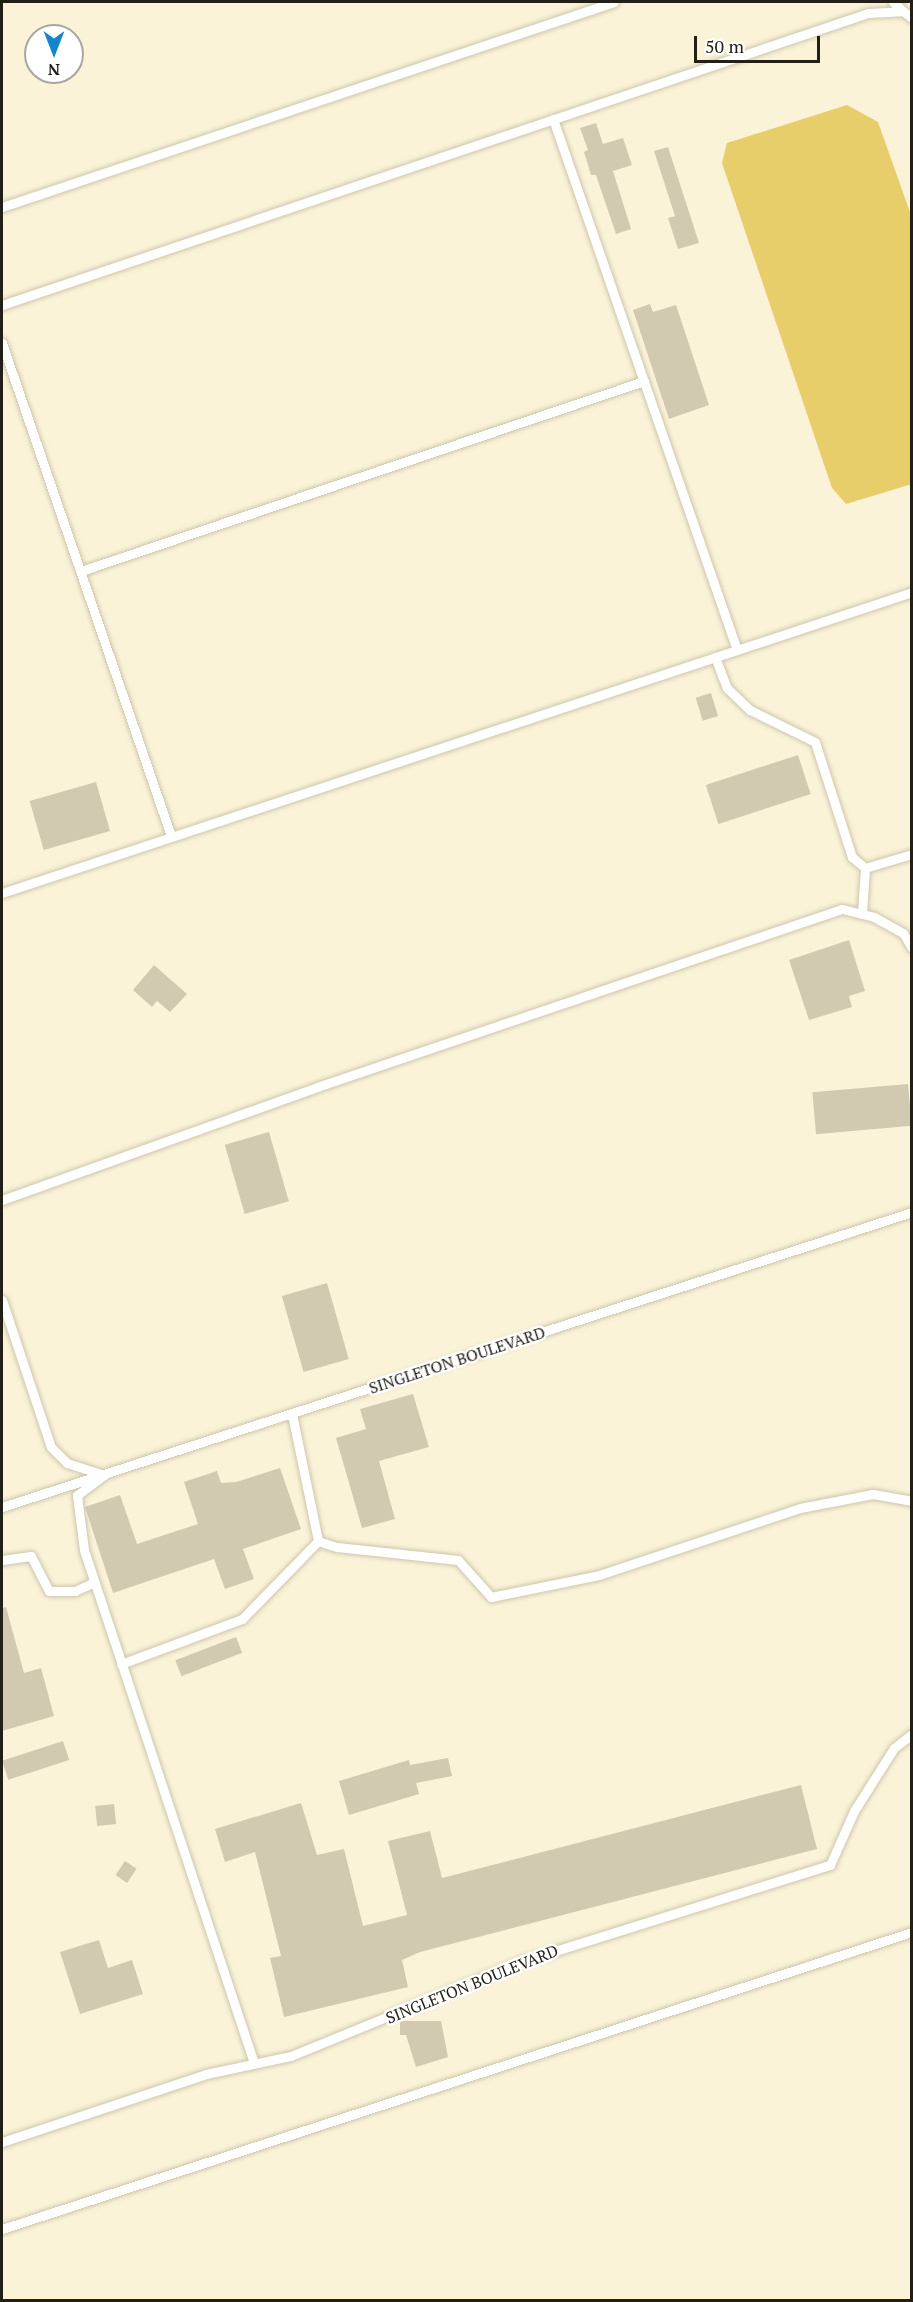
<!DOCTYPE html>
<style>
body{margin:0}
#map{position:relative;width:913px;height:2302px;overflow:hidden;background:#faf3d8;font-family:"PT Serif",serif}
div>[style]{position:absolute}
.water>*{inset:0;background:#e8ce6a}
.building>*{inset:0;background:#d1cab0;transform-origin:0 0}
.roads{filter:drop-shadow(0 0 2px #cdc6ac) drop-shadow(0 0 2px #cdc6ac)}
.service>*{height:9px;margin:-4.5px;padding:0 4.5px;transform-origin:4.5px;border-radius:4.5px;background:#fff}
span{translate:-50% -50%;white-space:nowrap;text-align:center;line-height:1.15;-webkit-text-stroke:5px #fff;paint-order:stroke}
.street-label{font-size:16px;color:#222016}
.frame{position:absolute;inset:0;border:3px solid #222016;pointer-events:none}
.north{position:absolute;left:24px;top:24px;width:60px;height:60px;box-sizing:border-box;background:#fff;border:2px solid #a7a6a2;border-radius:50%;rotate:180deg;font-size:16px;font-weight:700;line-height:24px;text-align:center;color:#222016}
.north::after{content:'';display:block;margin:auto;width:21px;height:27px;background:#1285ce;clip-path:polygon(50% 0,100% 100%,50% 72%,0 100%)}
.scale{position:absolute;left:694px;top:36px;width:126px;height:27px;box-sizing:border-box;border:3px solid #222016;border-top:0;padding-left:8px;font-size:18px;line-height:21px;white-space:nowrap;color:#222016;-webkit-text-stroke:4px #fff;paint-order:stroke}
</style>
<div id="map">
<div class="water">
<div style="clip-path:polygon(847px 105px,878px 122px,911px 215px,912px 484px,846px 504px,832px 488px,722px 163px,727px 143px)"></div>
</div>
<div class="building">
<div style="clip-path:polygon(596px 123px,603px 144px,623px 138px,632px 165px,613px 171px,631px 229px,616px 234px,596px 175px,591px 175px,584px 152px,588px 150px,580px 128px)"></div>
<div style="clip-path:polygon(668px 147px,699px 243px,678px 249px,668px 218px,675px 216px,654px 151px)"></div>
<div style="clip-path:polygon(650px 304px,653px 312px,676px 305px,709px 405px,669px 419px,633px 310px)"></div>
<div style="left:711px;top:693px;width:24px;height:16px;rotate:73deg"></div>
<div style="left:798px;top:755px;width:41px;height:97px;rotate:72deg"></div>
<div style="left:96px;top:782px;width:51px;height:69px;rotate:74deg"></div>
<div style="clip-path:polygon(849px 940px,865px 991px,849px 996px,852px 1007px,809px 1020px,789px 960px)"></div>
<div style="clip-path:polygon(154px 965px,187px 994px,170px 1012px,157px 1001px,152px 1007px,133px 990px)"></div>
<div style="left:908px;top:1084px;width:42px;height:96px;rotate:85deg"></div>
<div style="left:269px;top:1132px;width:72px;height:46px;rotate:74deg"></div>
<div style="left:327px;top:1283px;width:79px;height:47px;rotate:74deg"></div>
<div style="clip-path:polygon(413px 1394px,429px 1447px,379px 1461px,395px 1519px,362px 1528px,336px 1438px,366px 1429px,360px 1409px)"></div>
<div style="clip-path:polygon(280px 1468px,301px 1529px,243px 1549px,254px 1579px,225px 1589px,214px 1559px,113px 1593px,85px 1507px,120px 1495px,137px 1544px,198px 1524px,184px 1482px,217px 1471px,221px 1483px,236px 1482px)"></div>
<div style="clip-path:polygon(6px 1607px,24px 1673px,41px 1668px,54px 1716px,2px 1731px,2px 1608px)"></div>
<div style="left:236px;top:1637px;width:17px;height:65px;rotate:69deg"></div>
<div style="left:63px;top:1741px;width:20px;height:64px;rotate:72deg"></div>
<div style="clip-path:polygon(448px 1758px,452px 1776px,416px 1783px,419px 1794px,349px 1815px,339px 1781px,409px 1760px,410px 1765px)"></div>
<div style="clip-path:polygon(801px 1785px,817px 1849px,420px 1952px,402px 1960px,408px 1987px,284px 2017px,270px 1958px,281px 1956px,255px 1852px,225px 1862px,215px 1829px,301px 1803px,317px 1855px,344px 1849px,363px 1926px,407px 1915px,388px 1841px,430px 1831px,442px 1878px)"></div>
<div style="left:114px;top:1804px;width:20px;height:19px;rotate:84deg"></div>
<div style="left:125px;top:1861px;width:14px;height:17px;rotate:34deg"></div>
<div style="clip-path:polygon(99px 1940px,108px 1968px,132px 1960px,143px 1994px,80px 2014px,60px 1952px)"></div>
<div style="clip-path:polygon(400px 2021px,441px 2021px,448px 2057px,416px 2067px,406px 2035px,400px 2035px)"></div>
</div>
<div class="roads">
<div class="service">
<div style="left:893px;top:2px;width:13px;rotate:42deg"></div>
<div style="left:553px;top:119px;width:562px;rotate:70.89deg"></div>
<div style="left:2px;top:207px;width:645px;rotate:-18.52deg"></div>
<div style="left:2px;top:305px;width:914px;rotate:-18.63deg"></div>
<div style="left:868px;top:13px;width:35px;rotate:-3deg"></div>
<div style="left:903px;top:11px;width:11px;rotate:38deg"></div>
<div style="left:2px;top:343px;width:521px;rotate:71.08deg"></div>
<div style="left:81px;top:571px;width:594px;rotate:-18.65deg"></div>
<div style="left:715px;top:657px;width:33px;rotate:69deg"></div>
<div style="left:727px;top:688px;width:32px;rotate:44deg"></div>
<div style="left:750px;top:710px;width:72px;rotate:26.2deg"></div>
<div style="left:815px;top:742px;width:121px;rotate:72.2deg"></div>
<div style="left:852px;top:857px;width:17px;rotate:40deg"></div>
<div style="left:865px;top:868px;width:49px;rotate:-16.6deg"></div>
<div style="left:2px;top:893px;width:958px;rotate:-18.3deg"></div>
<div style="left:862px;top:914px;width:46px;rotate:-86.3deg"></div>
<div style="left:2px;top:1200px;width:335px;rotate:-19.7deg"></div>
<div style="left:317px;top:1087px;width:554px;rotate:-18.73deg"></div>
<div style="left:842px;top:909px;width:33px;rotate:14deg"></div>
<div style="left:874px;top:917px;width:33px;rotate:29deg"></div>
<div style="left:903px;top:933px;width:17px;rotate:59deg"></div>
<div style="left:2px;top:1300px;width:155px;rotate:71.6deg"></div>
<div style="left:51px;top:1447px;width:23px;rotate:45deg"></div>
<div style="left:67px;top:1463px;width:39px;rotate:18deg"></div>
<div style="left:104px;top:1475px;width:34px;rotate:143deg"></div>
<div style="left:77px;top:1495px;width:55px;rotate:82.7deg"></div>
<div style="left:84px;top:1550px;width:540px;rotate:71.67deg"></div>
<div style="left:292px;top:1414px;width:130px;rotate:78.4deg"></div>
<div style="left:318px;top:1541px;width:20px;rotate:18deg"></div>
<div style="left:337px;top:1547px;width:122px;rotate:6.1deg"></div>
<div style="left:458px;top:1560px;width:50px;rotate:48.3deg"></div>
<div style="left:491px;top:1597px;width:110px;rotate:-11.5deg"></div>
<div style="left:599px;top:1575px;width:212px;rotate:-18.4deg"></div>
<div style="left:800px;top:1508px;width:74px;rotate:-10.9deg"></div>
<div style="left:873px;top:1494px;width:40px;rotate:10deg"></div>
<div style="left:2px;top:1507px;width:957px;rotate:-17.96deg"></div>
<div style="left:2px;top:1560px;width:29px;rotate:-8deg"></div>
<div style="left:31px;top:1556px;width:39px;rotate:63deg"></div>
<div style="left:49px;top:1591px;width:26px"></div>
<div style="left:75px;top:1591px;width:21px;rotate:-25deg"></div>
<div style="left:121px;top:1664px;width:129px;rotate:-20.4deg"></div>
<div style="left:242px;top:1619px;width:109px;rotate:-45.7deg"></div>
<div style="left:2px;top:2142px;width:215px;rotate:-18.4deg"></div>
<div style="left:206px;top:2074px;width:87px;rotate:-12deg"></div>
<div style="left:291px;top:2056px;width:251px;rotate:-22.3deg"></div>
<div style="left:523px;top:1961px;width:322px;rotate:-17.4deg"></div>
<div style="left:830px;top:1865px;width:59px;rotate:-66deg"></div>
<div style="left:854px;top:1811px;width:75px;rotate:-57.6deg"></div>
<div style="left:894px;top:1748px;width:23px;rotate:-38deg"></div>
<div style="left:2px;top:2229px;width:957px;rotate:-18.08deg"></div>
</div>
</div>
<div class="street-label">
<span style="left:457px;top:1360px;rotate:-18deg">SINGLETON BOULEVARD</span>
<span style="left:472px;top:1984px;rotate:-22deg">SINGLETON BOULEVARD</span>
</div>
<div class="frame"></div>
<div class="north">N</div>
<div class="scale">50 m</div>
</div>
